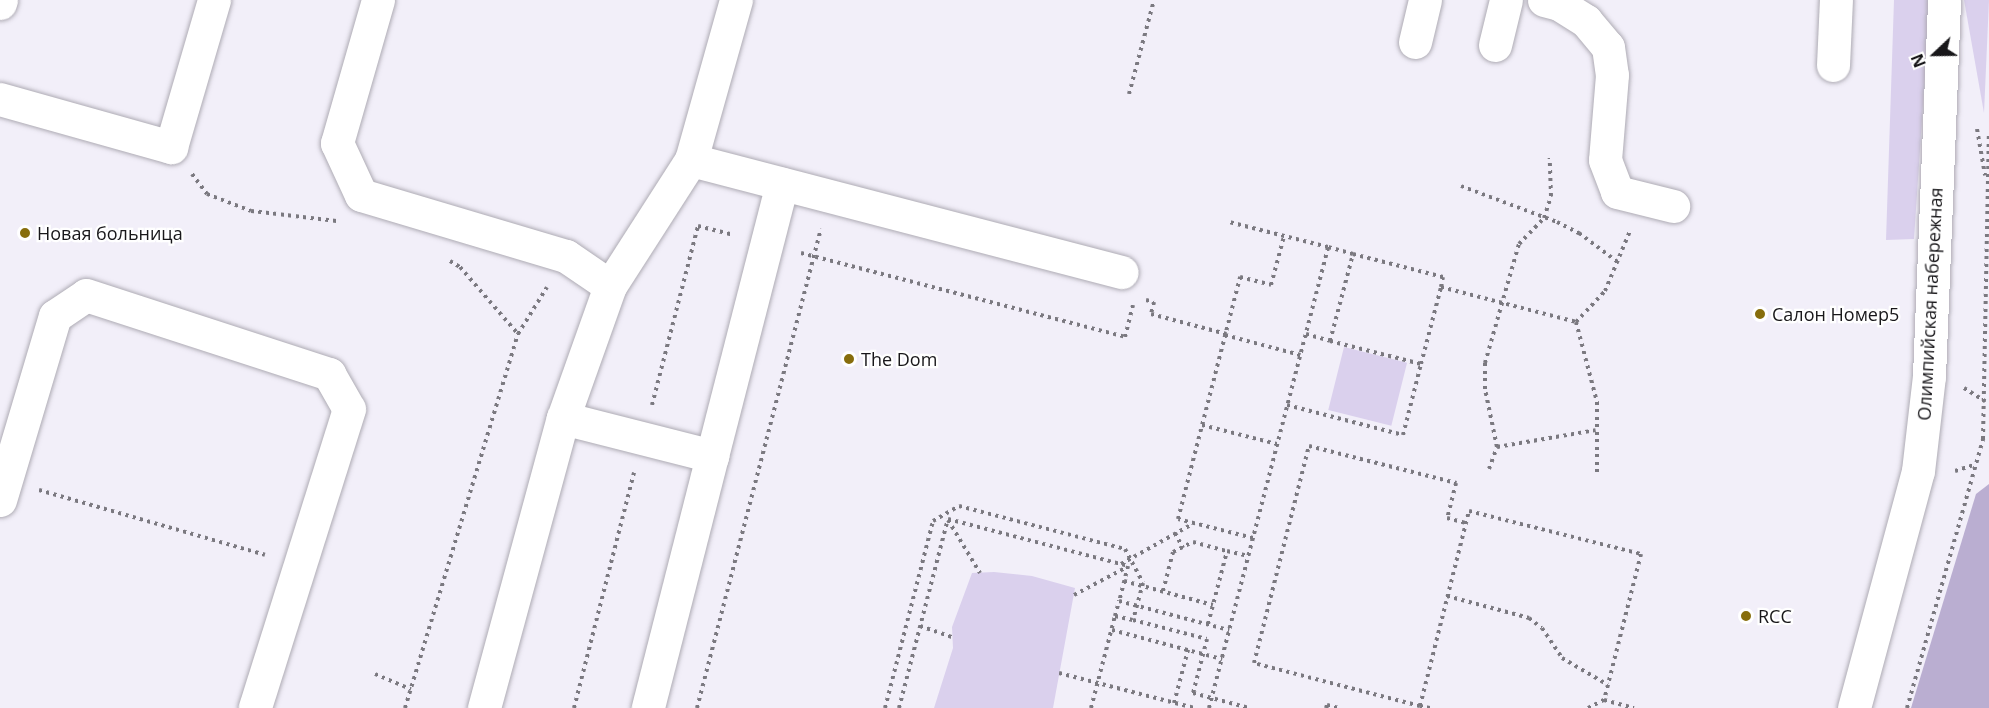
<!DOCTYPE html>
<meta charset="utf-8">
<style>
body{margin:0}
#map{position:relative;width:1989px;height:708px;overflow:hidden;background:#f2eff9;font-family:"Open Sans",sans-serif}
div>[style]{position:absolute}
.green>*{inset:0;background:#dad0ed;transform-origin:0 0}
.water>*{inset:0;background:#baaed1}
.path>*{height:4px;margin-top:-2px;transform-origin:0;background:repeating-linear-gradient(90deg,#7b7980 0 3px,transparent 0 7.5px)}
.roads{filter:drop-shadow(0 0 2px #aeabb4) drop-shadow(0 0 2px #aeabb4)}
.minor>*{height:33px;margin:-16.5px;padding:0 16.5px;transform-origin:16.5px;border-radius:16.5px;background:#fff}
.dots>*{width:16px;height:16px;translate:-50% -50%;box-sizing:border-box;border:3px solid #fff;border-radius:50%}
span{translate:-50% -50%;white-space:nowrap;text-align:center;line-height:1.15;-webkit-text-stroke:4.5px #fff;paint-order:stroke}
.poi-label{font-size:18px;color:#18171a}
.left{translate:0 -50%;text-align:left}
.street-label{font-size:18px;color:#18171a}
.north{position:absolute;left:1905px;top:24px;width:60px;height:60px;-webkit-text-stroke:4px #fff;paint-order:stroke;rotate:248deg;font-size:16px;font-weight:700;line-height:24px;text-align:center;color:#18171a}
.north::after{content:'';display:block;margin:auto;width:21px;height:27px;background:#18171a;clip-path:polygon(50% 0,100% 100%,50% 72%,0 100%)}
</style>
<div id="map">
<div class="green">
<div style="clip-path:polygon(1894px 0,1930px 0,1914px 239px,1886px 240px)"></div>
<div style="clip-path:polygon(1964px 0,1989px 0,1984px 113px)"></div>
<div style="left:1344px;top:347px;width:65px;height:65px;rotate:14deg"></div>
<div style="clip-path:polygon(994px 572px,1032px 576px,1075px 588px,1053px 708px,934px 708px,953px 648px,952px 627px,972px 573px)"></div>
</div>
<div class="water">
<div style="clip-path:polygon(1989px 484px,1989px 708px,1911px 708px,1976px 494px)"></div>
</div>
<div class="path">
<div style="left:1129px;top:94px;width:97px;rotate:-75.1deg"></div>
<div style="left:1977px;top:129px;width:47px;rotate:80.1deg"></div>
<div style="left:192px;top:174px;width:25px;rotate:53deg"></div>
<div style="left:207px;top:194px;width:47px;rotate:21.1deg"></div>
<div style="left:251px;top:211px;width:86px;rotate:6.7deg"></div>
<div style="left:1461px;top:186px;width:103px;rotate:20.6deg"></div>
<div style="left:1557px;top:222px;width:25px;rotate:27deg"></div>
<div style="left:1579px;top:233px;width:50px;rotate:36.9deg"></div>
<div style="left:801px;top:253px;width:335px;rotate:14.5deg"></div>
<div style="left:1125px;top:337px;width:33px;rotate:-76deg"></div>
<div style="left:450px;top:261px;width:12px;rotate:31deg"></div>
<div style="left:460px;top:267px;width:89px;rotate:49.1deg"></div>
<div style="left:1441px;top:287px;width:139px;rotate:14.5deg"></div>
<div style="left:1146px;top:300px;width:8px;rotate:14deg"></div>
<div style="left:1154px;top:302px;width:12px;rotate:104deg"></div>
<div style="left:1151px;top:314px;width:78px;rotate:14.9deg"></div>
<div style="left:1576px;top:322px;width:83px;rotate:75.3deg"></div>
<div style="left:1597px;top:402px;width:71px;rotate:90deg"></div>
<div style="left:1576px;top:322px;width:42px;rotate:-46.9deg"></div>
<div style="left:1605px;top:291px;width:65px;rotate:-67.4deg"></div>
<div style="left:1306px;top:334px;width:25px;rotate:16deg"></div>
<div style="left:1330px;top:341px;width:90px;rotate:-75.2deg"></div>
<div style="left:1353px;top:254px;width:26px;rotate:-164deg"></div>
<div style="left:1225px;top:335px;width:78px;rotate:14.9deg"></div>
<div style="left:1330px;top:341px;width:94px;rotate:14.2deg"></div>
<div style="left:1421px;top:364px;width:80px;rotate:-75.4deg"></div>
<div style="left:1441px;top:287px;width:10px;rotate:-79deg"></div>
<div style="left:1443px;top:277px;width:93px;rotate:-165.7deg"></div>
<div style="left:1964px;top:388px;width:25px;rotate:32deg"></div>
<div style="left:652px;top:405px;width:185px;rotate:-75.6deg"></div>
<div style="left:698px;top:226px;width:36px;rotate:14deg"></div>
<div style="left:1287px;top:405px;width:120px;rotate:14.5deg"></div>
<div style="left:1403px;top:435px;width:73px;rotate:-75.8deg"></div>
<div style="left:1202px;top:425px;width:77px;rotate:14.2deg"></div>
<div style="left:1497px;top:447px;width:59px;rotate:-101.7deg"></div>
<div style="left:1485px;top:389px;width:26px;rotate:-90deg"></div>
<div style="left:1485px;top:363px;width:124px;rotate:-74.1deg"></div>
<div style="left:1519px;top:244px;width:36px;rotate:-46deg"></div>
<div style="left:1544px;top:218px;width:23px;rotate:-72deg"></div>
<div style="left:1551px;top:196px;width:38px;rotate:-92deg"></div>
<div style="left:1489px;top:469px;width:23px;rotate:-70deg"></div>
<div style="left:1497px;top:447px;width:100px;rotate:-9.7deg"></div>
<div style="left:1955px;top:471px;width:20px;rotate:-18deg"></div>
<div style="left:39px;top:490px;width:235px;rotate:16deg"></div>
<div style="left:948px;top:520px;width:62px;rotate:58.9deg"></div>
<div style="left:1175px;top:533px;width:17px;rotate:62deg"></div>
<div style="left:1253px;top:538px;width:77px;rotate:-165.8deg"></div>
<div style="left:1178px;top:519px;width:250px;rotate:-75.6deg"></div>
<div style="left:1240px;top:277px;width:32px;rotate:14deg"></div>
<div style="left:1271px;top:285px;width:51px;rotate:-75.1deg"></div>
<div style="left:1121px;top:564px;width:84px;rotate:-29.3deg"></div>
<div style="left:1124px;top:581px;width:92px;rotate:15.1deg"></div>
<div style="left:1163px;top:591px;width:40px;rotate:-75.6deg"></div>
<div style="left:1173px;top:552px;width:22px;rotate:-27deg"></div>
<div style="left:1193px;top:542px;width:35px;rotate:15deg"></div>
<div style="left:1074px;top:595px;width:60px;rotate:-27.8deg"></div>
<div style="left:1447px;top:596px;width:85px;rotate:15deg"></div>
<div style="left:1529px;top:618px;width:16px;rotate:38deg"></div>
<div style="left:1542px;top:628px;width:36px;rotate:56deg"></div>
<div style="left:1562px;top:658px;width:53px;rotate:30.4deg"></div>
<div style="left:1115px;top:616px;width:16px;rotate:-75deg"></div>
<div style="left:1119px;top:601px;width:114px;rotate:14.8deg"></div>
<div style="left:1208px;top:624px;width:75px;rotate:-75.4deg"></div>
<div style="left:1227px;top:551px;width:22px;rotate:13deg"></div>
<div style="left:920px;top:626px;width:34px;rotate:19deg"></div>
<div style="left:1112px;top:630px;width:114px;rotate:14.8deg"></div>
<div style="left:1059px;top:673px;width:139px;rotate:14.5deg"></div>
<div style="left:375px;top:674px;width:39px;rotate:23deg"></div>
<div style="left:1174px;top:703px;width:55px;rotate:-75.2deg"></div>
<div style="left:1420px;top:706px;width:171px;rotate:-165.5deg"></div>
<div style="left:1254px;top:663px;width:224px;rotate:-75.8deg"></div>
<div style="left:1309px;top:446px;width:152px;rotate:14.1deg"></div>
<div style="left:1456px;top:483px;width:36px;rotate:104deg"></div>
<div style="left:1447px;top:518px;width:20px;rotate:15deg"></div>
<div style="left:405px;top:708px;width:391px;rotate:-73.2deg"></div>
<div style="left:518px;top:334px;width:55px;rotate:-58.3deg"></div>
<div style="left:574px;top:708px;width:243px;rotate:-75.7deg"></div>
<div style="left:697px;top:708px;width:495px;rotate:-75.5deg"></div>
<div style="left:885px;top:708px;width:193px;rotate:-75.6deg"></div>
<div style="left:933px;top:521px;width:30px;rotate:-30deg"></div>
<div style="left:959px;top:506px;width:171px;rotate:14.5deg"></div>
<div style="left:1125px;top:549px;width:38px;rotate:62deg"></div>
<div style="left:1143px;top:583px;width:38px;rotate:105deg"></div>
<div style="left:1133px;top:620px;width:76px;rotate:14.4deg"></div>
<div style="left:1207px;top:639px;width:56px;rotate:104.5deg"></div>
<div style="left:1193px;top:693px;width:58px;rotate:15deg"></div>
<div style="left:899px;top:708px;width:195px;rotate:-75.5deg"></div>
<div style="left:948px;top:519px;width:186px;rotate:14.6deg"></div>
<div style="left:1128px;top:566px;width:36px;rotate:104deg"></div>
<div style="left:1091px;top:708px;width:95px;rotate:-75.4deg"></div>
<div style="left:1115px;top:616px;width:18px;rotate:13deg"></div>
<div style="left:1209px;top:708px;width:476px;rotate:-75.5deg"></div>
<div style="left:1328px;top:247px;width:102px;rotate:-165.8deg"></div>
<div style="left:1326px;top:708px;width:3px;rotate:-72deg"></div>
<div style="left:1327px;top:705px;width:12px;rotate:14deg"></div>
<div style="left:1430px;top:708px;width:10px;rotate:-169deg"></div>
<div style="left:1420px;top:706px;width:201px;rotate:-75.9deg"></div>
<div style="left:1469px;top:511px;width:177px;rotate:14deg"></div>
<div style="left:1641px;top:554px;width:151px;rotate:104.2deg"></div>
<div style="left:1588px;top:708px;width:18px;rotate:-27deg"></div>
<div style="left:1604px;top:700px;width:31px;rotate:15deg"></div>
<div style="left:1907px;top:708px;width:280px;rotate:-74.2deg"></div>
<div style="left:1983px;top:439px;width:305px;rotate:-88.9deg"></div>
</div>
<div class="roads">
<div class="minor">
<div style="left:378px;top:0;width:149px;rotate:106deg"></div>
<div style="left:337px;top:143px;width:57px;rotate:65.2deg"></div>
<div style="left:361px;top:195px;width:214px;rotate:16.6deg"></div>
<div style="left:566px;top:256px;width:53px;rotate:34.3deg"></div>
<div style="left:1544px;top:0;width:16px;rotate:15deg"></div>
<div style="left:1559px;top:4px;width:32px;rotate:32deg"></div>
<div style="left:1586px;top:21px;width:34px;rotate:50deg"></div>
<div style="left:1608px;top:47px;width:28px;rotate:82deg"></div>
<div style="left:1612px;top:75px;width:85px;rotate:94.7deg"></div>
<div style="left:1605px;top:160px;width:34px;rotate:69deg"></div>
<div style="left:1617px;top:192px;width:58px;rotate:14deg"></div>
<div style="left:0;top:3px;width:3px;rotate:-72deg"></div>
<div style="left:1415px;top:42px;width:43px;rotate:-76.6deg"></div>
<div style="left:1495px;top:45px;width:46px;rotate:-76.3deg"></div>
<div style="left:1833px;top:65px;width:65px;rotate:-87.4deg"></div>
<div style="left:0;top:99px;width:178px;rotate:15.7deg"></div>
<div style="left:171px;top:147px;width:153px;rotate:-73.7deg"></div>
<div style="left:691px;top:160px;width:445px;rotate:14.6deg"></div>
<div style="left:563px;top:418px;width:154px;rotate:14.3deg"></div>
<div style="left:712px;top:456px;width:260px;rotate:104.3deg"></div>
<div style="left:712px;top:456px;width:281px;rotate:-75.6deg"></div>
<div style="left:0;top:500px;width:192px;rotate:-73.4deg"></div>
<div style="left:55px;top:316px;width:37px;rotate:-34deg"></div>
<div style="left:86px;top:295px;width:256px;rotate:18deg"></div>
<div style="left:329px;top:374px;width:40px;rotate:60.3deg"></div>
<div style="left:349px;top:409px;width:313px;rotate:107.5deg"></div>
<div style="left:484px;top:708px;width:301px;rotate:-74.8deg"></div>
<div style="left:563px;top:418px;width:140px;rotate:-70.4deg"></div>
<div style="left:610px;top:286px;width:150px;rotate:-57.3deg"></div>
<div style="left:691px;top:160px;width:166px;rotate:-74.3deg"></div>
<div style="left:1854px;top:708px;width:245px;rotate:-74.9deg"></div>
<div style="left:1918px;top:471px;width:96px;rotate:-83.4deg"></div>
<div style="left:1929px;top:376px;width:376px;rotate:-87.7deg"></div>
</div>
</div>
<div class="dots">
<div style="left:25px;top:233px;background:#876d0c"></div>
<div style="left:1760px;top:314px;background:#876d0c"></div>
<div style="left:849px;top:359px;background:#876d0c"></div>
<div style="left:1746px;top:616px;background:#876d0c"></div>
</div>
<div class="poi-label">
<span class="left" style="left:37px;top:233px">Новая больница</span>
<span class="left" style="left:1772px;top:314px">Салон Номер5</span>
<span class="left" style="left:861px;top:359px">The Dom</span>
<span class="left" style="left:1758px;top:616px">RCC</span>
</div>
<div class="street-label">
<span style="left:1930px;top:304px;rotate:-87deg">Олимпийская набережная</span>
</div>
<div class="north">N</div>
</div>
